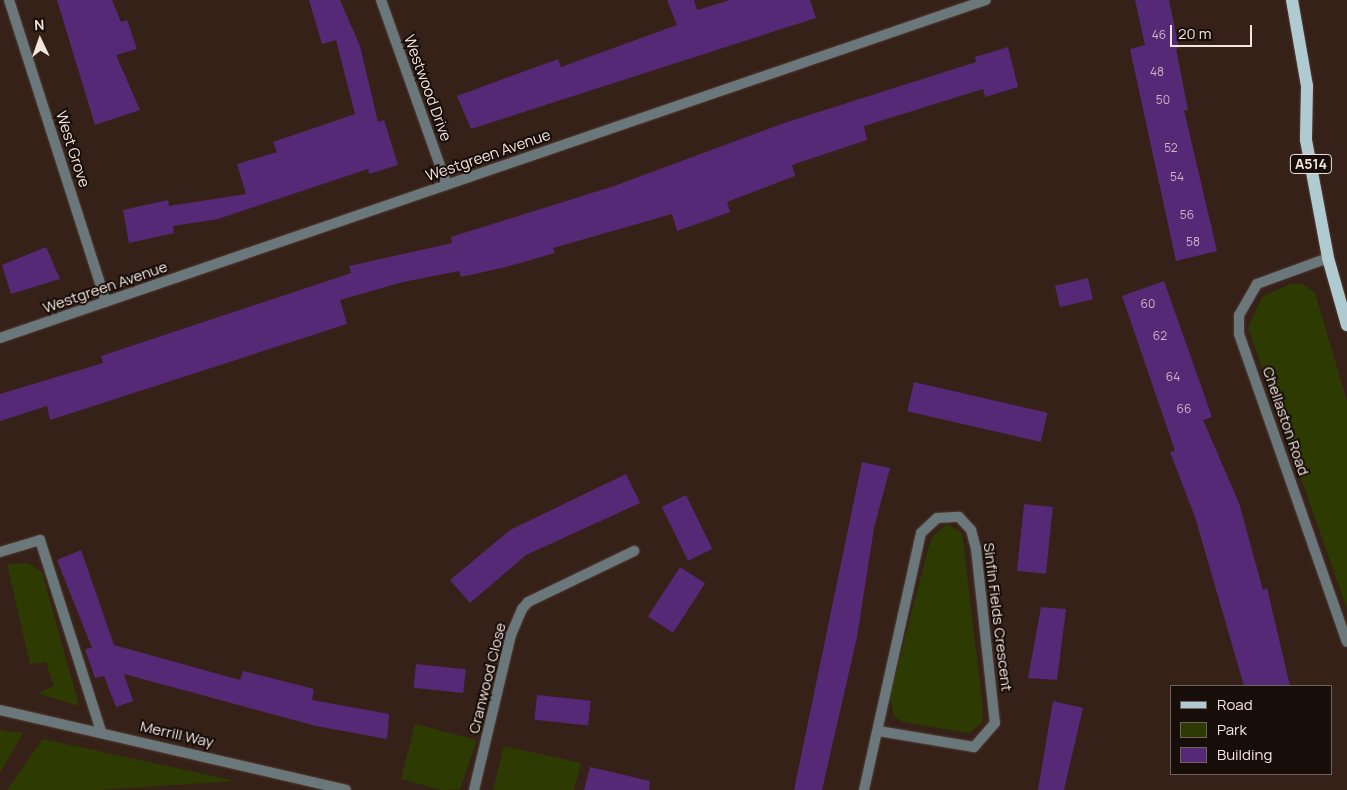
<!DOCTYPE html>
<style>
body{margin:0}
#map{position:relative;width:1347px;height:790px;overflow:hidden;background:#362118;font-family:Manrope,sans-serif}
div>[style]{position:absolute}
.green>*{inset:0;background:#2d3b02}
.building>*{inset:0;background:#552975;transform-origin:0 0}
.roads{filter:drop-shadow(0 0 1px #513c34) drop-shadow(0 0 1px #513c34)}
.service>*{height:10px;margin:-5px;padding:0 5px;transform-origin:5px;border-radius:5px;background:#6b787b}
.minor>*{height:10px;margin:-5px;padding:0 5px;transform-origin:5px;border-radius:5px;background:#6b787b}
.primary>*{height:12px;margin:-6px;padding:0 6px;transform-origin:6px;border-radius:6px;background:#afcbd1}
span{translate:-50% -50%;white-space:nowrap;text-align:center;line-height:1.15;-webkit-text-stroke:4px #170d09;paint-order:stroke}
.number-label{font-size:12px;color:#ccb6c4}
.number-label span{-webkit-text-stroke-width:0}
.shield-label span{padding:1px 4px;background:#170d09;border:1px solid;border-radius:4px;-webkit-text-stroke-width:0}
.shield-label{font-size:14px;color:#f4e5df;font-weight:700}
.street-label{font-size:15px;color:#f4e5df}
.legend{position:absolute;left:1170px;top:685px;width:162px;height:90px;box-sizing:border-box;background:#170d09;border:1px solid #6f635f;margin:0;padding:6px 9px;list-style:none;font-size:15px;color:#f4e5df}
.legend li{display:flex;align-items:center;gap:10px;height:25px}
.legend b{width:25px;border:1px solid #6f635f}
.north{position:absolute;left:15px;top:15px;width:50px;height:50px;-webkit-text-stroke:4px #170d09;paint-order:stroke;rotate:357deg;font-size:14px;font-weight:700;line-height:20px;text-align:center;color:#f4e5df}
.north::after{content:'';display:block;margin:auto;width:18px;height:22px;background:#f4e5df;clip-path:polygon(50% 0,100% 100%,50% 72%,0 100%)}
.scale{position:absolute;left:1170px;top:25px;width:82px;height:22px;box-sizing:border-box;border:2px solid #f4e5df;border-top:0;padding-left:6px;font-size:15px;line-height:18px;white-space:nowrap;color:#f4e5df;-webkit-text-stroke:4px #170d09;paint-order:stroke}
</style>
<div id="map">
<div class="green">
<div style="clip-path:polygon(1290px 284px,1303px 284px,1315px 293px,1347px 401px,1347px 609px,1248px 328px,1262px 297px)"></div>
<div style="clip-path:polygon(947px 524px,962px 533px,983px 709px,982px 723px,969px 733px,902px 722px,894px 716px,890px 697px,928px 549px,932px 537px)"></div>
<div style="clip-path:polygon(28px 563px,42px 572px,79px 706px,37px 693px,54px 686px,46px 662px,30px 664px,7px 564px)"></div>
<div style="clip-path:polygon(415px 724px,477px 740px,460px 789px,441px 790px,401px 779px)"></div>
<div style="clip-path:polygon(0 730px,23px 733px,0 773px)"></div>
<div style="clip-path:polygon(43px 739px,236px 781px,97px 790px,7px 790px)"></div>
<div style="clip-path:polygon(504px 746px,581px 763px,574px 790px,493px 790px)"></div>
</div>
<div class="building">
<div style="clip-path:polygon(57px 0,112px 0,121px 22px,127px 20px,137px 49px,116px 55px,140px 110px,95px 125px)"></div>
<div style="clip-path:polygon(309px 0,340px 0,360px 46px,378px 122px,384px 120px,398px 165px,369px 174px,368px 169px,218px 219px,173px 226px,174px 233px,129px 243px,123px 210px,168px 200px,169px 206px,246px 194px,237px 164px,277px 152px,273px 142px,355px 114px,336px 40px,322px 44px)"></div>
<div style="clip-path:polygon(667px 0,694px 0,697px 10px,730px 0,810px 0,816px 18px,471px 129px,457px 96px,558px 59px,561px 67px,677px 25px)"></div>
<div style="clip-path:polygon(1135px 0,1169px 0,1179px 48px,1176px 49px,1188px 110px,1184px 110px,1217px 251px,1176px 261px,1130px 49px,1145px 45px)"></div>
<div style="clip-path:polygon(1008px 47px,1018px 87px,985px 97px,983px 89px,864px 126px,867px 140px,792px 165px,795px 176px,727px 202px,730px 212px,677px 231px,672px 214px,553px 248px,555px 253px,506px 267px,461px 277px,459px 271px,403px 282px,340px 300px,347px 324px,50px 420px,47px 406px,0 421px,0 394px,103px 363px,101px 356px,351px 273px,349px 266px,452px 243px,451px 237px,614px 186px,784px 123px,976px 62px,975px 57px)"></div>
<div style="clip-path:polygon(46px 247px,60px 279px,11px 294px,2px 265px)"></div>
<div style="left:1088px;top:278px;width:22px;height:34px;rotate:77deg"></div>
<div style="clip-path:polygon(1164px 281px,1212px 417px,1203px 420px,1239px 503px,1263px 590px,1267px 588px,1290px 686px,1244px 686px,1195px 517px,1170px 452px,1175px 451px,1122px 296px)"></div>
<div style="left:914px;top:382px;width:137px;height:30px;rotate:13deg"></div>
<div style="clip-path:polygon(862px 462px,890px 468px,874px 528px,857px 637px,822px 790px,794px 790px)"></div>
<div style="clip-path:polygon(626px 474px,640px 503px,526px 555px,470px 603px,450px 580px,510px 530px)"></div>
<div style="left:686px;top:495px;width:60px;height:27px;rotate:64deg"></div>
<div style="left:1024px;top:504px;width:29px;height:67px;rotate:6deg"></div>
<div style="clip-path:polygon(81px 550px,114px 645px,240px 680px,243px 671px,314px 689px,312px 700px,389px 714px,387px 739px,316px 726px,124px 674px,133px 701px,116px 707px,104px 676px,95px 678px,85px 649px,92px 648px,57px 560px)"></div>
<div style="left:680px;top:567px;width:30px;height:59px;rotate:33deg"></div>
<div style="clip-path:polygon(1041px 607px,1066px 609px,1057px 680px,1028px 678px)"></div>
<div style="left:416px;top:664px;width:50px;height:24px;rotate:6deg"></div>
<div style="left:537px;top:695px;width:54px;height:25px;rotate:6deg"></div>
<div style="clip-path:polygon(1053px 701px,1083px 708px,1064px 790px,1038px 790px)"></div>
<div style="clip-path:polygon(590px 767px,650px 781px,649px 790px,584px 790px)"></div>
</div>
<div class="roads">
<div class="service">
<div style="left:0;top:552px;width:42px;rotate:-16.7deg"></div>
<div style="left:40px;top:540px;width:201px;rotate:72.3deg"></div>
</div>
<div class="minor">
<div style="left:9px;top:0;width:317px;rotate:72.2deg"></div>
<div style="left:381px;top:0;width:196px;rotate:70.4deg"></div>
<div style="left:1328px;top:258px;width:76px;rotate:159.9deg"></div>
<div style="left:1257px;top:284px;width:36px;rotate:120deg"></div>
<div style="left:1239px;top:315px;width:19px;rotate:90deg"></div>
<div style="left:1239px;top:334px;width:326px;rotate:70.7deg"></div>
<div style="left:0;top:338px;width:1042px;rotate:-18.92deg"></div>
<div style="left:0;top:710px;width:355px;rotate:13deg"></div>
<div style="left:474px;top:790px;width:159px;rotate:-76.6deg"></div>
<div style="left:511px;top:635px;width:28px;rotate:-67deg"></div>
<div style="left:522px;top:609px;width:9px;rotate:-49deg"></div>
<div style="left:528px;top:602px;width:118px;rotate:-25.7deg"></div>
<div style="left:864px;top:790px;width:263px;rotate:-77.5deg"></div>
<div style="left:921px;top:533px;width:22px;rotate:-43deg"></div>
<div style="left:937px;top:518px;width:22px;rotate:-3deg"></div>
<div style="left:959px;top:517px;width:18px;rotate:47deg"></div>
<div style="left:971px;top:530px;width:20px;rotate:75deg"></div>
<div style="left:976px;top:549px;width:175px;rotate:83.8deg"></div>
<div style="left:995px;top:723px;width:32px;rotate:131deg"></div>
<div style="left:974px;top:747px;width:97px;rotate:-170.5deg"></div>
</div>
<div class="primary">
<div style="left:1292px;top:0;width:87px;rotate:80.1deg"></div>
<div style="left:1307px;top:86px;width:54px;rotate:91.1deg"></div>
<div style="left:1306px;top:140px;width:120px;rotate:79.4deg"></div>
<div style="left:1328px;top:258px;width:70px;rotate:74.2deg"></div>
</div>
</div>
<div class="number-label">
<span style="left:1159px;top:35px">46</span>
<span style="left:1157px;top:72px">48</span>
<span style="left:1163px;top:100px">50</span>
<span style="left:1171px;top:148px">52</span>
<span style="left:1177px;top:177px">54</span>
<span style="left:1187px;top:215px">56</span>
<span style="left:1193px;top:242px">58</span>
<span style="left:1148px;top:304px">60</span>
<span style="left:1160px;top:336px">62</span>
<span style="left:1173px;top:377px">64</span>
<span style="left:1184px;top:409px">66</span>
</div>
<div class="shield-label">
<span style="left:1311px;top:164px">A514</span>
</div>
<div class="street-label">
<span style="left:428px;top:88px;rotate:70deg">Westwood Drive</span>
<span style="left:73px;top:149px;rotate:72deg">West Grove</span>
<span style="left:488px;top:155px;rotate:-19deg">Westgreen Avenue</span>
<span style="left:105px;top:287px;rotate:-19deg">Westgreen Avenue</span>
<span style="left:1286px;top:421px;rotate:71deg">Chellaston Road</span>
<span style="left:998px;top:617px;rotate:83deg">Sinfin Fields Crescent</span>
<span style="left:487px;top:678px;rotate:-76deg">Cranwood Close</span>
<span style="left:177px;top:734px;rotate:13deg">Merrill Way</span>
</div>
<ul class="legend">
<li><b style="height:6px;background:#afcbd1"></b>Road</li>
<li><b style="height:14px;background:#2d3b02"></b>Park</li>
<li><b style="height:14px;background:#552975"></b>Building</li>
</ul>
<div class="north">N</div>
<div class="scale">20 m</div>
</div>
